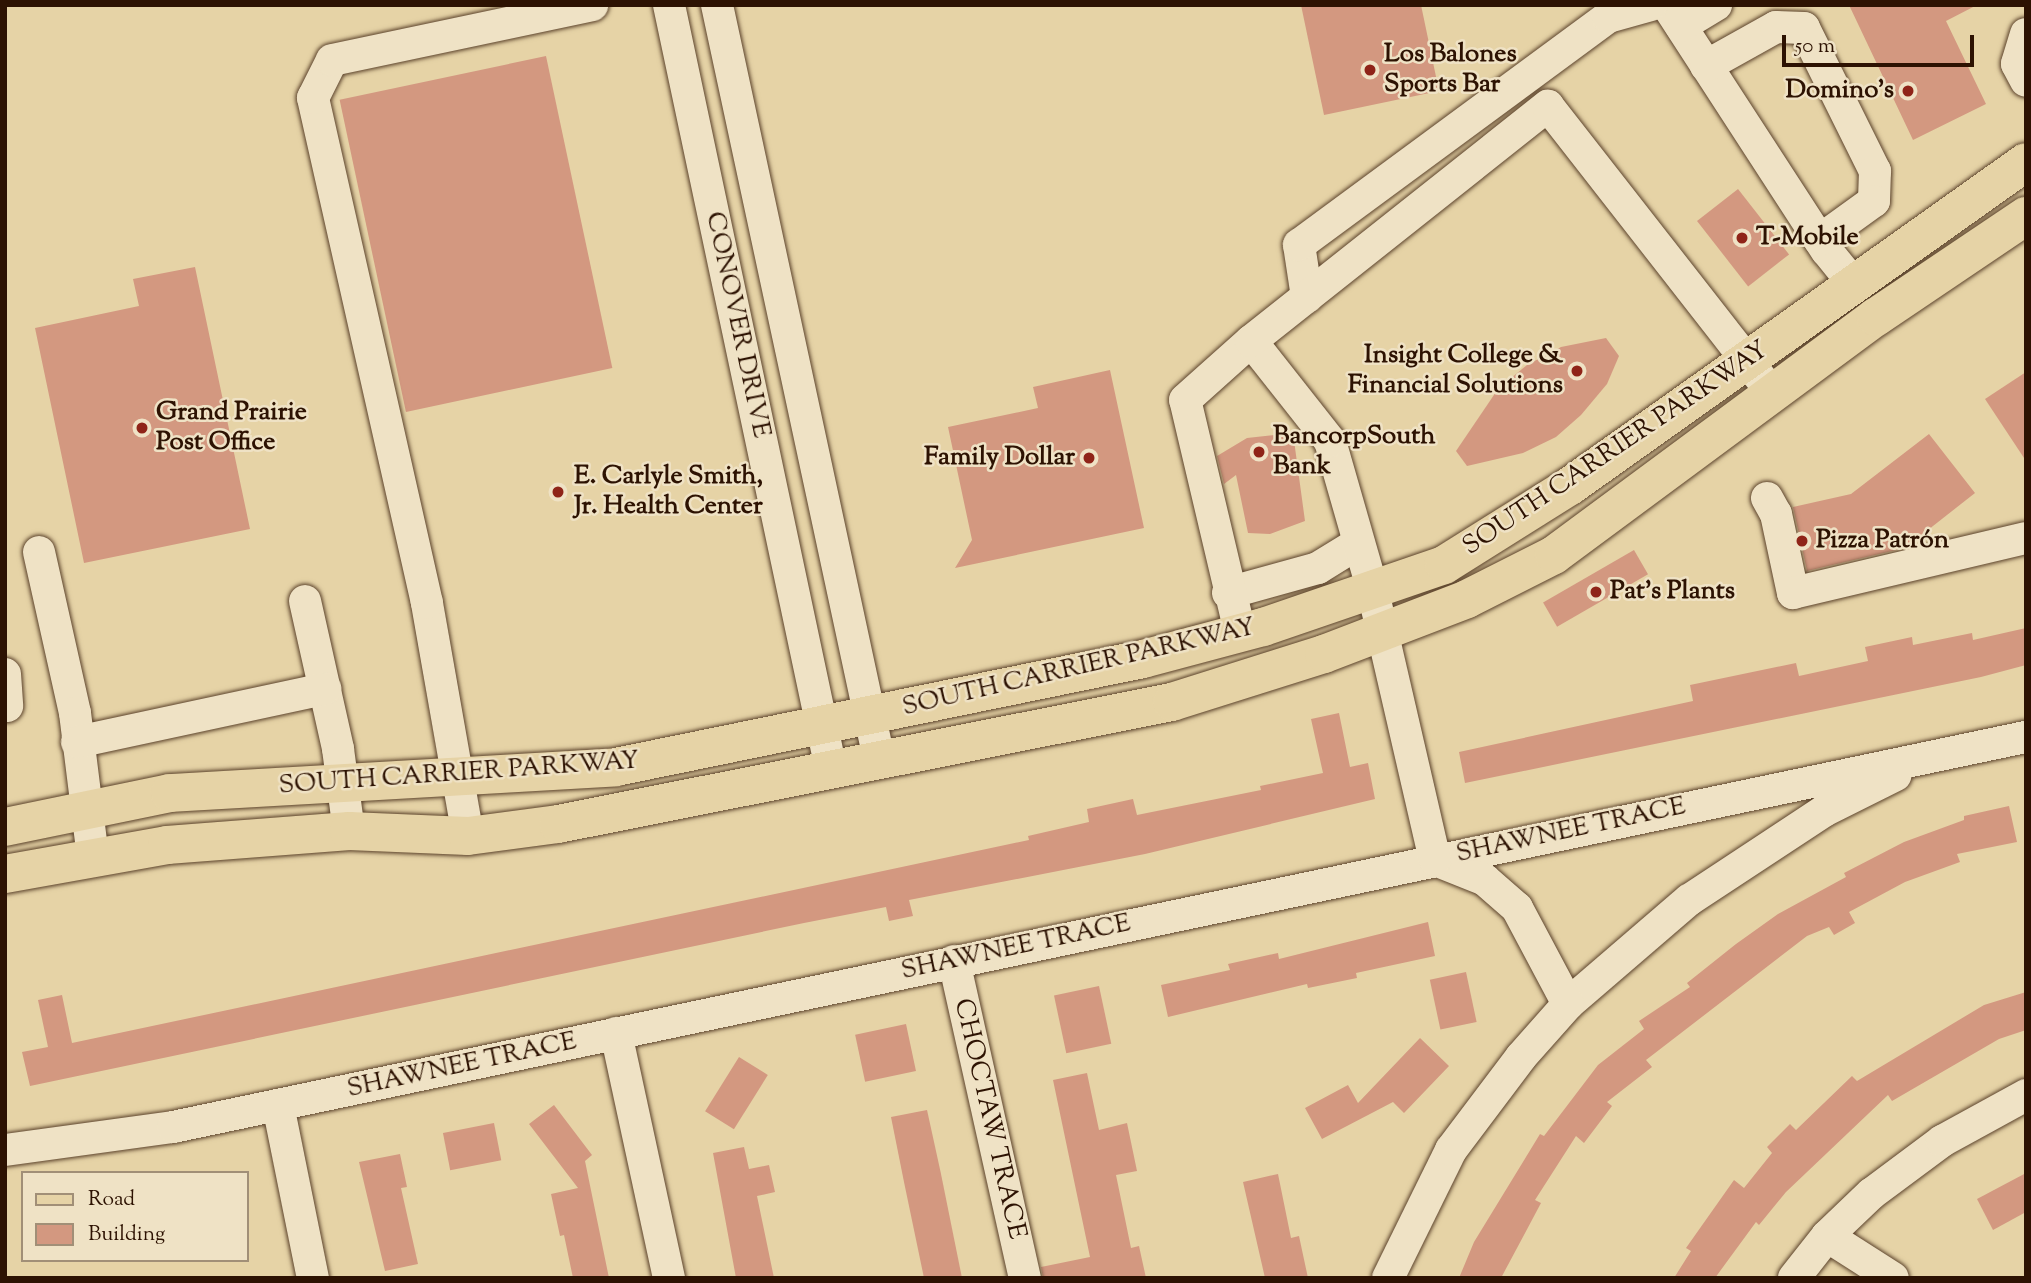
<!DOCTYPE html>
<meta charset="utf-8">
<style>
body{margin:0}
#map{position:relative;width:2031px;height:1283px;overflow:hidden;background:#e6d3a6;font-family:"Sorts Mill Goudy",serif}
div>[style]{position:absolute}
.building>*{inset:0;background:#d39880;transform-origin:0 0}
.roads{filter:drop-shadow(0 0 2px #5b422b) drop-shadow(0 0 2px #5b422b)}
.minor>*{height:32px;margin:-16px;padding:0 16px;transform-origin:16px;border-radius:16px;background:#efe2c5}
.major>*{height:38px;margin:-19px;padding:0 19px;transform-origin:19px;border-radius:19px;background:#e6d3a6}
.dots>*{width:19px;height:19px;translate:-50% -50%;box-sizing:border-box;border:4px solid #efe2c5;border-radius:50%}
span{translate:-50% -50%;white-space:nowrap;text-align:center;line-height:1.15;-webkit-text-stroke:5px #efe2c5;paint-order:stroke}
.poi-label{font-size:26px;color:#2d1202;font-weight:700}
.left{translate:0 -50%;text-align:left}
.right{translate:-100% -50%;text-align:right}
.street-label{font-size:26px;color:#2d1202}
.frame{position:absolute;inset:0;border:7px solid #2d1202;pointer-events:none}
.legend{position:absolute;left:21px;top:1171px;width:228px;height:91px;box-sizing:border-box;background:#efe2c5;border:2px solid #a18f77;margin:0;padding:9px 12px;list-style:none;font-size:21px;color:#2d1202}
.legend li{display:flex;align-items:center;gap:14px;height:35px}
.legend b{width:35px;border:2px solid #a18f77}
.scale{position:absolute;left:1782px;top:35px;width:192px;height:32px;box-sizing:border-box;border:4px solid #2d1202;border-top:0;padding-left:9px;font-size:21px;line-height:24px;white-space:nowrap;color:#2d1202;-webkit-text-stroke:5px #efe2c5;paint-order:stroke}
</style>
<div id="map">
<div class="building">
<div style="clip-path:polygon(1301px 5px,1421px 5px,1439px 91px,1324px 115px)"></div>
<div style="clip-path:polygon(1849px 5px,1977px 5px,1946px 21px,1986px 104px,1913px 140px)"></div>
<div style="left:546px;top:56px;width:319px;height:211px;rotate:78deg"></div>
<div style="left:1738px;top:189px;width:83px;height:52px;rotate:52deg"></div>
<div style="clip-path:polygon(195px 267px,250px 529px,84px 563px,35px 328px,139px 306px,133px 279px)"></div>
<div style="clip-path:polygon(1606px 338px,1619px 356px,1607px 384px,1581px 415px,1556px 437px,1523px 453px,1467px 466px,1456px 451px,1498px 389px,1527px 365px,1561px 347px)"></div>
<div style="clip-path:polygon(1110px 370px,1144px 528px,955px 568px,972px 540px,948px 427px,1038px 408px,1033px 387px)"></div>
<div style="clip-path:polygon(2026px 372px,2026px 461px,1985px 399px)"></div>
<div style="clip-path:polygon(1293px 433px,1305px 521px,1270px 534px,1248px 533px,1236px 475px,1224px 484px,1217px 456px,1247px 438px)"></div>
<div style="clip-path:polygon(1929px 434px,1975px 493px,1905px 548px,1807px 571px,1793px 507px,1851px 494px)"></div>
<div style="left:1634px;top:550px;width:28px;height:105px;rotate:60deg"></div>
<div style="clip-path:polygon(2026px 628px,2026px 665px,1981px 677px,1465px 783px,1459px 752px,1693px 701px,1690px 685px,1796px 663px,1799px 676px,1868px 661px,1865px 647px,1912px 637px,1913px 645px,1972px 633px,1973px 640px)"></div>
<div style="clip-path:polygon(1339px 713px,1350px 767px,1368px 763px,1375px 799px,1145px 854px,909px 900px,913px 916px,889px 921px,886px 907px,804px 923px,30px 1086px,22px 1052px,48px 1047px,38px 1000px,62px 995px,72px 1043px,1029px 840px,1028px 836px,1089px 822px,1087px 809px,1133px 799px,1137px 815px,1261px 790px,1260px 786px,1323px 773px,1311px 719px)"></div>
<div style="clip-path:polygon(2009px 806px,2017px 842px,1957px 854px,1960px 862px,1905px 882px,1849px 912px,1855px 923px,1834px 935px,1829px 927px,1807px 936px,1646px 1060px,1652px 1067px,1607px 1102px,1612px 1106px,1584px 1143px,1576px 1136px,1535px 1200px,1541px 1203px,1501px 1278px,1459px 1278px,1474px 1242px,1540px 1134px,1544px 1136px,1598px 1065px,1644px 1029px,1639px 1021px,1690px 987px,1687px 983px,1736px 944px,1778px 914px,1846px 877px,1844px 873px,1904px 842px,1964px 820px,1964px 816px)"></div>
<div style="clip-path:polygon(1428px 922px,1435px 956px,1356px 973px,1357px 978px,1308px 988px,1307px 984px,1168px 1017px,1161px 985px,1230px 970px,1228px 964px,1278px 953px,1279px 959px)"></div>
<div style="left:1466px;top:972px;width:51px;height:37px;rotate:78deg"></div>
<div style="left:1099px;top:986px;width:59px;height:46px;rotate:78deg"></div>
<div style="clip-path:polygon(2026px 992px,2026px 1030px,1999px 1039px,1892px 1101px,1888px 1095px,1786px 1192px,1759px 1225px,1756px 1222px,1715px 1278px,1674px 1278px,1691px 1251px,1686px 1248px,1734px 1180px,1744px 1188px,1772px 1153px,1767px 1147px,1790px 1124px,1796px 1130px,1852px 1076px,1857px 1081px,1984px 1005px)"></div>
<div style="left:906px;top:1024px;width:48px;height:52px;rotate:78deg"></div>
<div style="clip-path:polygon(1420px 1038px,1449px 1066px,1404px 1113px,1393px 1102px,1322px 1139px,1305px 1108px,1348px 1085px,1358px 1103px)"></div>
<div style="left:739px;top:1057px;width:34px;height:64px;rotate:32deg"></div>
<div style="clip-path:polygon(1087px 1073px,1099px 1130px,1127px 1123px,1137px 1171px,1116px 1175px,1131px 1248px,1139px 1246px,1146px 1278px,1043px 1278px,1041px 1267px,1090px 1257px,1053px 1080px)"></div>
<div style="clip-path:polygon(554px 1105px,592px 1155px,585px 1161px,609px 1278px,573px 1278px,564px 1235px,560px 1236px,551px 1194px,578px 1188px,529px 1124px)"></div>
<div style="clip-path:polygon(927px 1110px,941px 1174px,962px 1278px,924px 1278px,904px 1182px,891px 1117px)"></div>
<div style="left:494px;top:1123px;width:38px;height:52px;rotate:79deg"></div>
<div style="clip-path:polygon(744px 1147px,749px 1169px,769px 1165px,775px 1192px,757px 1196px,774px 1278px,736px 1278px,713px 1153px)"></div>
<div style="clip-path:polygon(400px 1154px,407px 1187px,401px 1188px,418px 1264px,385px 1271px,359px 1162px)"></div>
<div style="clip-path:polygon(2026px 1173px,2026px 1212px,1993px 1230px,1977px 1199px)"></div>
<div style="clip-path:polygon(1278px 1174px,1291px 1238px,1299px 1236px,1308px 1278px,1265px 1278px,1243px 1182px)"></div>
</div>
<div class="roads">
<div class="minor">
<div style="left:669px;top:5px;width:781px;rotate:78.03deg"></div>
<div style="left:717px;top:5px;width:771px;rotate:77.87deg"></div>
<div style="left:1667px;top:5px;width:293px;rotate:57deg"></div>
<div style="left:1827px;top:251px;width:41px;rotate:50.9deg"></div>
<div style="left:1681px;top:26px;width:41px;rotate:-31deg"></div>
<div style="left:2026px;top:34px;width:31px;rotate:107deg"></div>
<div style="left:2017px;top:64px;width:19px;rotate:62deg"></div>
<div style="left:1706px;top:66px;width:80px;rotate:-29.1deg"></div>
<div style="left:1776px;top:27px;width:28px;rotate:2deg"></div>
<div style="left:1804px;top:28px;width:160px;rotate:63.6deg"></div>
<div style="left:1875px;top:171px;width:30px;rotate:92deg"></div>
<div style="left:1874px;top:201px;width:67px;rotate:144.2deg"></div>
<div style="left:1307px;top:297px;width:53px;rotate:-98.7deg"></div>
<div style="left:1299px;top:245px;width:384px;rotate:-36.4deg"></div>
<div style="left:1608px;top:17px;width:45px;rotate:-15.6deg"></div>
<div style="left:1767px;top:498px;width:18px;rotate:61deg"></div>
<div style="left:1776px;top:514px;width:81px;rotate:77.9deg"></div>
<div style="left:1793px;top:593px;width:239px;rotate:-13.3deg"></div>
<div style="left:39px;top:552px;width:165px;rotate:77.4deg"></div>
<div style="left:75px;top:713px;width:145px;rotate:82.9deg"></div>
<div style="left:1228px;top:593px;width:93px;rotate:-15.5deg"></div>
<div style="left:1318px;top:568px;width:46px;rotate:-31.6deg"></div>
<div style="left:305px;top:601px;width:152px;rotate:77.4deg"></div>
<div style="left:338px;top:749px;width:83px;rotate:82.4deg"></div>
<div style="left:1240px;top:632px;width:238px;rotate:-103.3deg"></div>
<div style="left:1185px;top:400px;width:89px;rotate:-41.8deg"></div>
<div style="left:5px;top:674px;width:32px;rotate:86deg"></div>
<div style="left:77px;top:742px;width:254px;rotate:-12.1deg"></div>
<div style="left:468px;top:836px;width:237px;rotate:-100deg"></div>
<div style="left:427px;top:603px;width:518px;rotate:-102.72deg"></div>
<div style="left:313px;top:98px;width:42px;rotate:-63.4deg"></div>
<div style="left:332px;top:60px;width:266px;rotate:-11.9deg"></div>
<div style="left:954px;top:961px;width:325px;rotate:77.4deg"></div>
<div style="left:1568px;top:1004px;width:160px;rotate:-40.7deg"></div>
<div style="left:1689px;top:900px;width:162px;rotate:-33.4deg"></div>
<div style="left:1824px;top:811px;width:80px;rotate:-26.6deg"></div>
<div style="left:616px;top:1033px;width:251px;rotate:77.8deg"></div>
<div style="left:278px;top:1105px;width:177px;rotate:78.6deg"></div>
<div style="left:5px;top:1150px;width:170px;rotate:-7.8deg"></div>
<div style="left:173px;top:1127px;width:1894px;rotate:-11.89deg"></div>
<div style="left:1827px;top:1236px;width:78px;rotate:32.5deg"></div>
<div style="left:1388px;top:1278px;width:143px;rotate:-63.8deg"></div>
<div style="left:1451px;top:1150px;width:116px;rotate:-53deg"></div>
<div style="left:1521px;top:1057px;width:71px;rotate:-48.4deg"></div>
<div style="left:1568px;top:1004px;width:109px;rotate:-118deg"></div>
<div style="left:1517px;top:908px;width:43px;rotate:-138.8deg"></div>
<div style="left:1485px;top:880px;width:54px;rotate:-158.2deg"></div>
<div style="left:1435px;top:860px;width:276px;rotate:-103deg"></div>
<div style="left:1373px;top:591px;width:156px;rotate:-106deg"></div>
<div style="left:1330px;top:441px;width:127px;rotate:-128.3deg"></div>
<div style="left:1251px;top:341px;width:379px;rotate:-38.4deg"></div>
<div style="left:1548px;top:106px;width:364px;rotate:52deg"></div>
<div style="left:1794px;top:1278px;width:53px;rotate:-51.8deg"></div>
<div style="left:1827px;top:1236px;width:61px;rotate:-43.7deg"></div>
<div style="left:1871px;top:1194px;width:89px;rotate:-36.7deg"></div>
<div style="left:1942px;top:1141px;width:96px;rotate:-28.7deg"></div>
</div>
<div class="major">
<div style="left:5px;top:827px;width:168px;rotate:-11.6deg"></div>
<div style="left:170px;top:793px;width:447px;rotate:-3.3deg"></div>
<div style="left:616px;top:767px;width:538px;rotate:-11.58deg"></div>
<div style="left:1143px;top:659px;width:124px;rotate:-14.9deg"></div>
<div style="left:1263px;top:627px;width:191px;rotate:-18.9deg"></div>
<div style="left:1444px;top:565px;width:149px;rotate:-32.1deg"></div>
<div style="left:1570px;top:486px;width:559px;rotate:-35.39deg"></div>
<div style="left:5px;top:874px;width:165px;rotate:-10.1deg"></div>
<div style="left:167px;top:845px;width:183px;rotate:-4.4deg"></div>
<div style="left:349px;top:831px;width:119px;rotate:2.4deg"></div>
<div style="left:468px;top:836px;width:91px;rotate:-7.6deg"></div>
<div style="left:558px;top:824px;width:626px;rotate:-11.24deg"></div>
<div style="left:1172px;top:702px;width:159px;rotate:-17.5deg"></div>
<div style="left:1324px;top:654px;width:153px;rotate:-21deg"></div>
<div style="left:1467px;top:599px;width:97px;rotate:-26.8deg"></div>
<div style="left:1554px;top:555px;width:400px;rotate:-36.5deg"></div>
<div style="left:1876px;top:317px;width:181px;rotate:-34deg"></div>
</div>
</div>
<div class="dots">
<div style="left:1370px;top:70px;background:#8f2418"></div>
<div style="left:1908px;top:91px;background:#8f2418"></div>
<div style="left:1742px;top:238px;background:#8f2418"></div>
<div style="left:1577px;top:371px;background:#8f2418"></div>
<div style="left:142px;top:428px;background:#8f2418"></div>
<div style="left:1259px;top:452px;background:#8f2418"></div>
<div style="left:1089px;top:458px;background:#8f2418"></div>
<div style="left:558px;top:492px;background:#8f2418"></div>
<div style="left:1802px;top:541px;background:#8f2418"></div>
<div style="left:1596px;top:592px;background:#8f2418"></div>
</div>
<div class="poi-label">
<span class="left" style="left:1384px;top:70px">Los Balones<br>Sports Bar</span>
<span class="right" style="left:1894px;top:91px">Domino's</span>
<span class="left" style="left:1756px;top:238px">T-Mobile</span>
<span class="right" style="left:1563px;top:371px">Insight College &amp;<br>Financial Solutions</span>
<span class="left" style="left:156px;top:428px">Grand Prairie<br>Post Office</span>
<span class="left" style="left:1273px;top:452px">BancorpSouth<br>Bank</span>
<span class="right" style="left:1075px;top:458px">Family Dollar</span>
<span class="left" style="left:574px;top:492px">E. Carlyle Smith,<br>Jr. Health Center</span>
<span class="left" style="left:1816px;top:541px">Pizza Patrón</span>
<span class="left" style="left:1610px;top:592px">Pat's Plants</span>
</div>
<div class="street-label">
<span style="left:737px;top:325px;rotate:78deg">CONOVER DRIVE</span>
<span style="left:1616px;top:449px;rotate:-34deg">SOUTH CARRIER PARKWAY</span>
<span style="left:1079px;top:668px;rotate:-13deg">SOUTH CARRIER PARKWAY</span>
<span style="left:459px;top:774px;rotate:-4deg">SOUTH CARRIER PARKWAY</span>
<span style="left:1571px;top:831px;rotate:-12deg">SHAWNEE TRACE</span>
<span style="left:1016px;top:948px;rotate:-12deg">SHAWNEE TRACE</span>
<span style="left:462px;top:1066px;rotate:-12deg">SHAWNEE TRACE</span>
<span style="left:989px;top:1119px;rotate:77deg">CHOCTAW TRACE</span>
</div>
<div class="frame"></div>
<ul class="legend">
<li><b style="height:9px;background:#e6d3a6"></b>Road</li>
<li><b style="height:19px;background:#d39880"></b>Building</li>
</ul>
<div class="scale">50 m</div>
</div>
